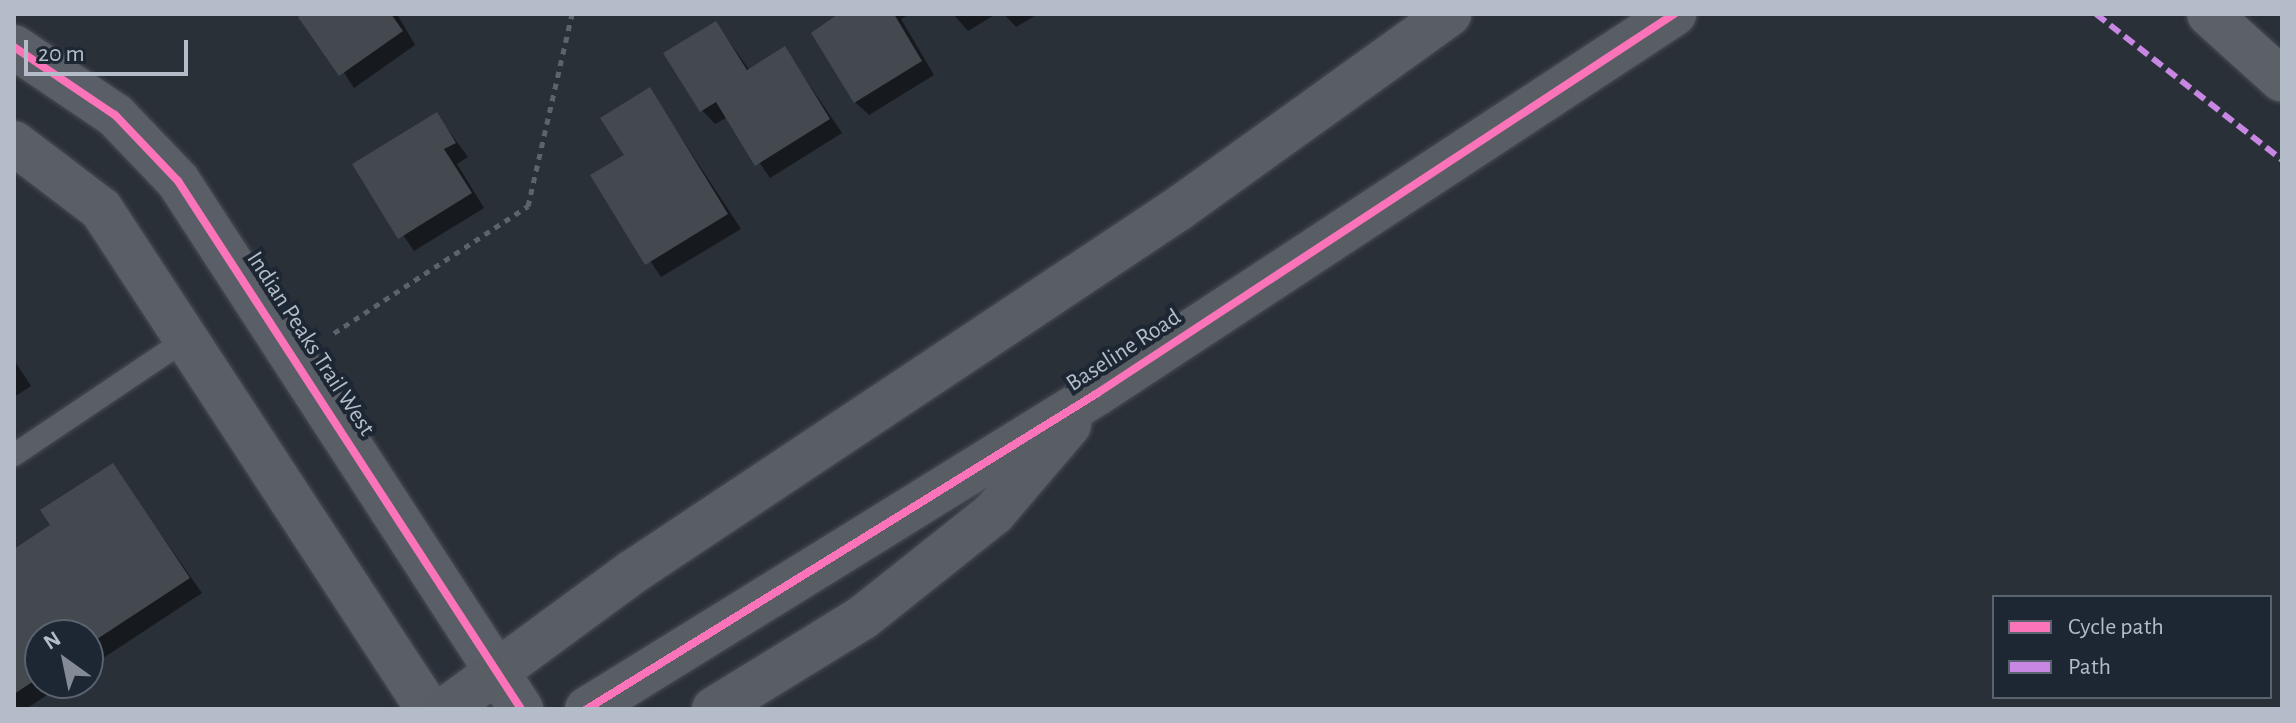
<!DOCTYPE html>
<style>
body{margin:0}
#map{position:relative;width:2296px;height:723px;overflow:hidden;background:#2a3038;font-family:"Alegreya Sans",sans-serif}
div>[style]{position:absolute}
.shadow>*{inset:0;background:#0007}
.building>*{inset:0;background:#444950}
.path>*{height:5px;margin-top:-2.5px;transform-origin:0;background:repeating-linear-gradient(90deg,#5d636a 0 6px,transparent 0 12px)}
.roads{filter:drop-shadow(0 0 2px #484c53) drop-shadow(0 0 2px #484c53)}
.lane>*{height:22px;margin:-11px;padding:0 11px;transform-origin:11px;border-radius:11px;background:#5a5e66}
.street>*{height:44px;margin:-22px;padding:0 22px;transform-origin:22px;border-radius:22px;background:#5a5e66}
.secondary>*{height:44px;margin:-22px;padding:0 22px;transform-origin:22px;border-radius:22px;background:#595d64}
.primary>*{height:44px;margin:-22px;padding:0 22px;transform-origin:22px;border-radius:22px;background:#5c6168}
.quiet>*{height:6px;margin-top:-3px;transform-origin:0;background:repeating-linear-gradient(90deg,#c787e3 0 12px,transparent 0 18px)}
.cycleway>*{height:8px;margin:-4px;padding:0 4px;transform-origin:4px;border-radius:4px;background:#fb73b8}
span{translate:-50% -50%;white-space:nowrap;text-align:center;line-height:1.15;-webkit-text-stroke:8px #1d2633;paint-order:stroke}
.street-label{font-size:24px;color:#b4bcc9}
.frame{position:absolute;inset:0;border:16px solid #b4bcc9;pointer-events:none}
.legend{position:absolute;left:1992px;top:595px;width:280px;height:104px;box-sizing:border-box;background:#1d2633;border:2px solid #59626f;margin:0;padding:10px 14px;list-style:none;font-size:24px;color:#b4bcc9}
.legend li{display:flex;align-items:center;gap:16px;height:40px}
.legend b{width:40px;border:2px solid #59626f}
.north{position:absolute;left:24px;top:619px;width:80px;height:80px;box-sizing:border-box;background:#1d2633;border:2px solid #59626f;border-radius:50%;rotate:327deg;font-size:22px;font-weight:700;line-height:32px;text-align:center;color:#b4bcc9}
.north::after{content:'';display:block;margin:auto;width:28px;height:36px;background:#848b96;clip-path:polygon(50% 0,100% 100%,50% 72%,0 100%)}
.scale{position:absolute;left:24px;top:40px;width:164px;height:36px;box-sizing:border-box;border:4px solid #b4bcc9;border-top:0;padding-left:10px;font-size:24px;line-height:28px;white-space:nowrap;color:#b4bcc9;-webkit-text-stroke:6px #1d2633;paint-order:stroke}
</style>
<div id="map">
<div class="shadow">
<div style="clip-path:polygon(306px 14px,397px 14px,415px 45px,354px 88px)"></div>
<div style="clip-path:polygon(840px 14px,910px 14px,901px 19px,934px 75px,869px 115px,855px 102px)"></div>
<div style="clip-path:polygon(953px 14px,996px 14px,968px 31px)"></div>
<div style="clip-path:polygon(1004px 14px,1038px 14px,1016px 27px)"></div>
<div style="clip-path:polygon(716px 23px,750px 71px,785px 49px,842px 133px,770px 178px,728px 117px,715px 124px,702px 110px)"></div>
<div style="clip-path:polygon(650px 90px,741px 229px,661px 277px,593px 176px,626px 155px)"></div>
<div style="clip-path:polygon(437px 115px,468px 157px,457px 164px,484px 208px,414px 251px,355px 165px)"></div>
<div style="clip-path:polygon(14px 360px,31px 386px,14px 397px)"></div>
<div style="clip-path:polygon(112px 465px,202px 593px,88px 668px,88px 635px,40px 635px,40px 683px,65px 683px,26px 709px,14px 709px,14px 551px,53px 526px)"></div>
</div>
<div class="building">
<div style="clip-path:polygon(302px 14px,391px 14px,403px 31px,339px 76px,298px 17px)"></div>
<div style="clip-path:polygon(838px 14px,894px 14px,922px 61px,854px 103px,811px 33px)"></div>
<div style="clip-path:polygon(716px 21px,747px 70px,785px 46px,830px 119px,755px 166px,716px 102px,700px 112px,663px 53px)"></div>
<div style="clip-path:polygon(650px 87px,728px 214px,645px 265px,590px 175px,624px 155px,600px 118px)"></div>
<div style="clip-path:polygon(437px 112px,456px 143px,444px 149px,472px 193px,398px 239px,352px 164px)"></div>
<div style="clip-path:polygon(113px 463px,190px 578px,88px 645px,88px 635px,40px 635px,40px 677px,14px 694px,14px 549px,50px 525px,40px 510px)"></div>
</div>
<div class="path">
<div style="left:334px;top:333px;width:232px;rotate:-33.2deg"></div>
<div style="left:528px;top:206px;width:197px;rotate:-77.1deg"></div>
</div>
<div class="roads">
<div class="lane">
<div style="left:14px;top:455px;width:206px;rotate:-33.9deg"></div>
</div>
<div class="street">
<div style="left:14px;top:47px;width:122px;rotate:34deg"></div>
<div style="left:115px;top:115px;width:91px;rotate:46.3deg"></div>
<div style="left:178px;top:181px;width:630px;rotate:56.99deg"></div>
<div style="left:14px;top:143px;width:109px;rotate:37.2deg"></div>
<div style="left:101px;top:209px;width:597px;rotate:56.82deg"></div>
</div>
<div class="secondary">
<div style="left:446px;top:709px;width:230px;rotate:-36.3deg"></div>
<div style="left:631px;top:573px;width:657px;rotate:-33.64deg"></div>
<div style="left:1178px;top:209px;width:334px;rotate:-35.7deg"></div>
<div style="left:587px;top:709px;width:599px;rotate:-31.75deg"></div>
<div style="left:1096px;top:394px;width:692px;rotate:-33.32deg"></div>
<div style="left:714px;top:709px;width:174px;rotate:-31.6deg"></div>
<div style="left:862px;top:618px;width:169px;rotate:-38.5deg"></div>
<div style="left:994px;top:513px;width:116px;rotate:-49.6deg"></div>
</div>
<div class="primary">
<div style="left:2209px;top:14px;width:98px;rotate:42.1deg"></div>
</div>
</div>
<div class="quiet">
<div style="left:2096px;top:14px;width:236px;rotate:38.1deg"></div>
</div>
<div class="cycleway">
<div style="left:14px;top:47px;width:122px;rotate:34deg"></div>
<div style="left:115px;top:115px;width:91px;rotate:46.3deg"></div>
<div style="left:178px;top:181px;width:630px;rotate:56.99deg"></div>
<div style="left:587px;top:709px;width:599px;rotate:-31.75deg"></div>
<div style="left:1096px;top:394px;width:692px;rotate:-33.32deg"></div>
</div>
<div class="street-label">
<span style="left:310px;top:344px;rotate:57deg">Indian Peaks Trail West</span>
<span style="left:1124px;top:351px;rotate:-33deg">Baseline Road</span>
</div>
<div class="frame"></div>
<ul class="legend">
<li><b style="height:10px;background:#fb73b8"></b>Cycle path</li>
<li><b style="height:10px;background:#c787e3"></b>Path</li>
</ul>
<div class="north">N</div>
<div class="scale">20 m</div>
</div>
